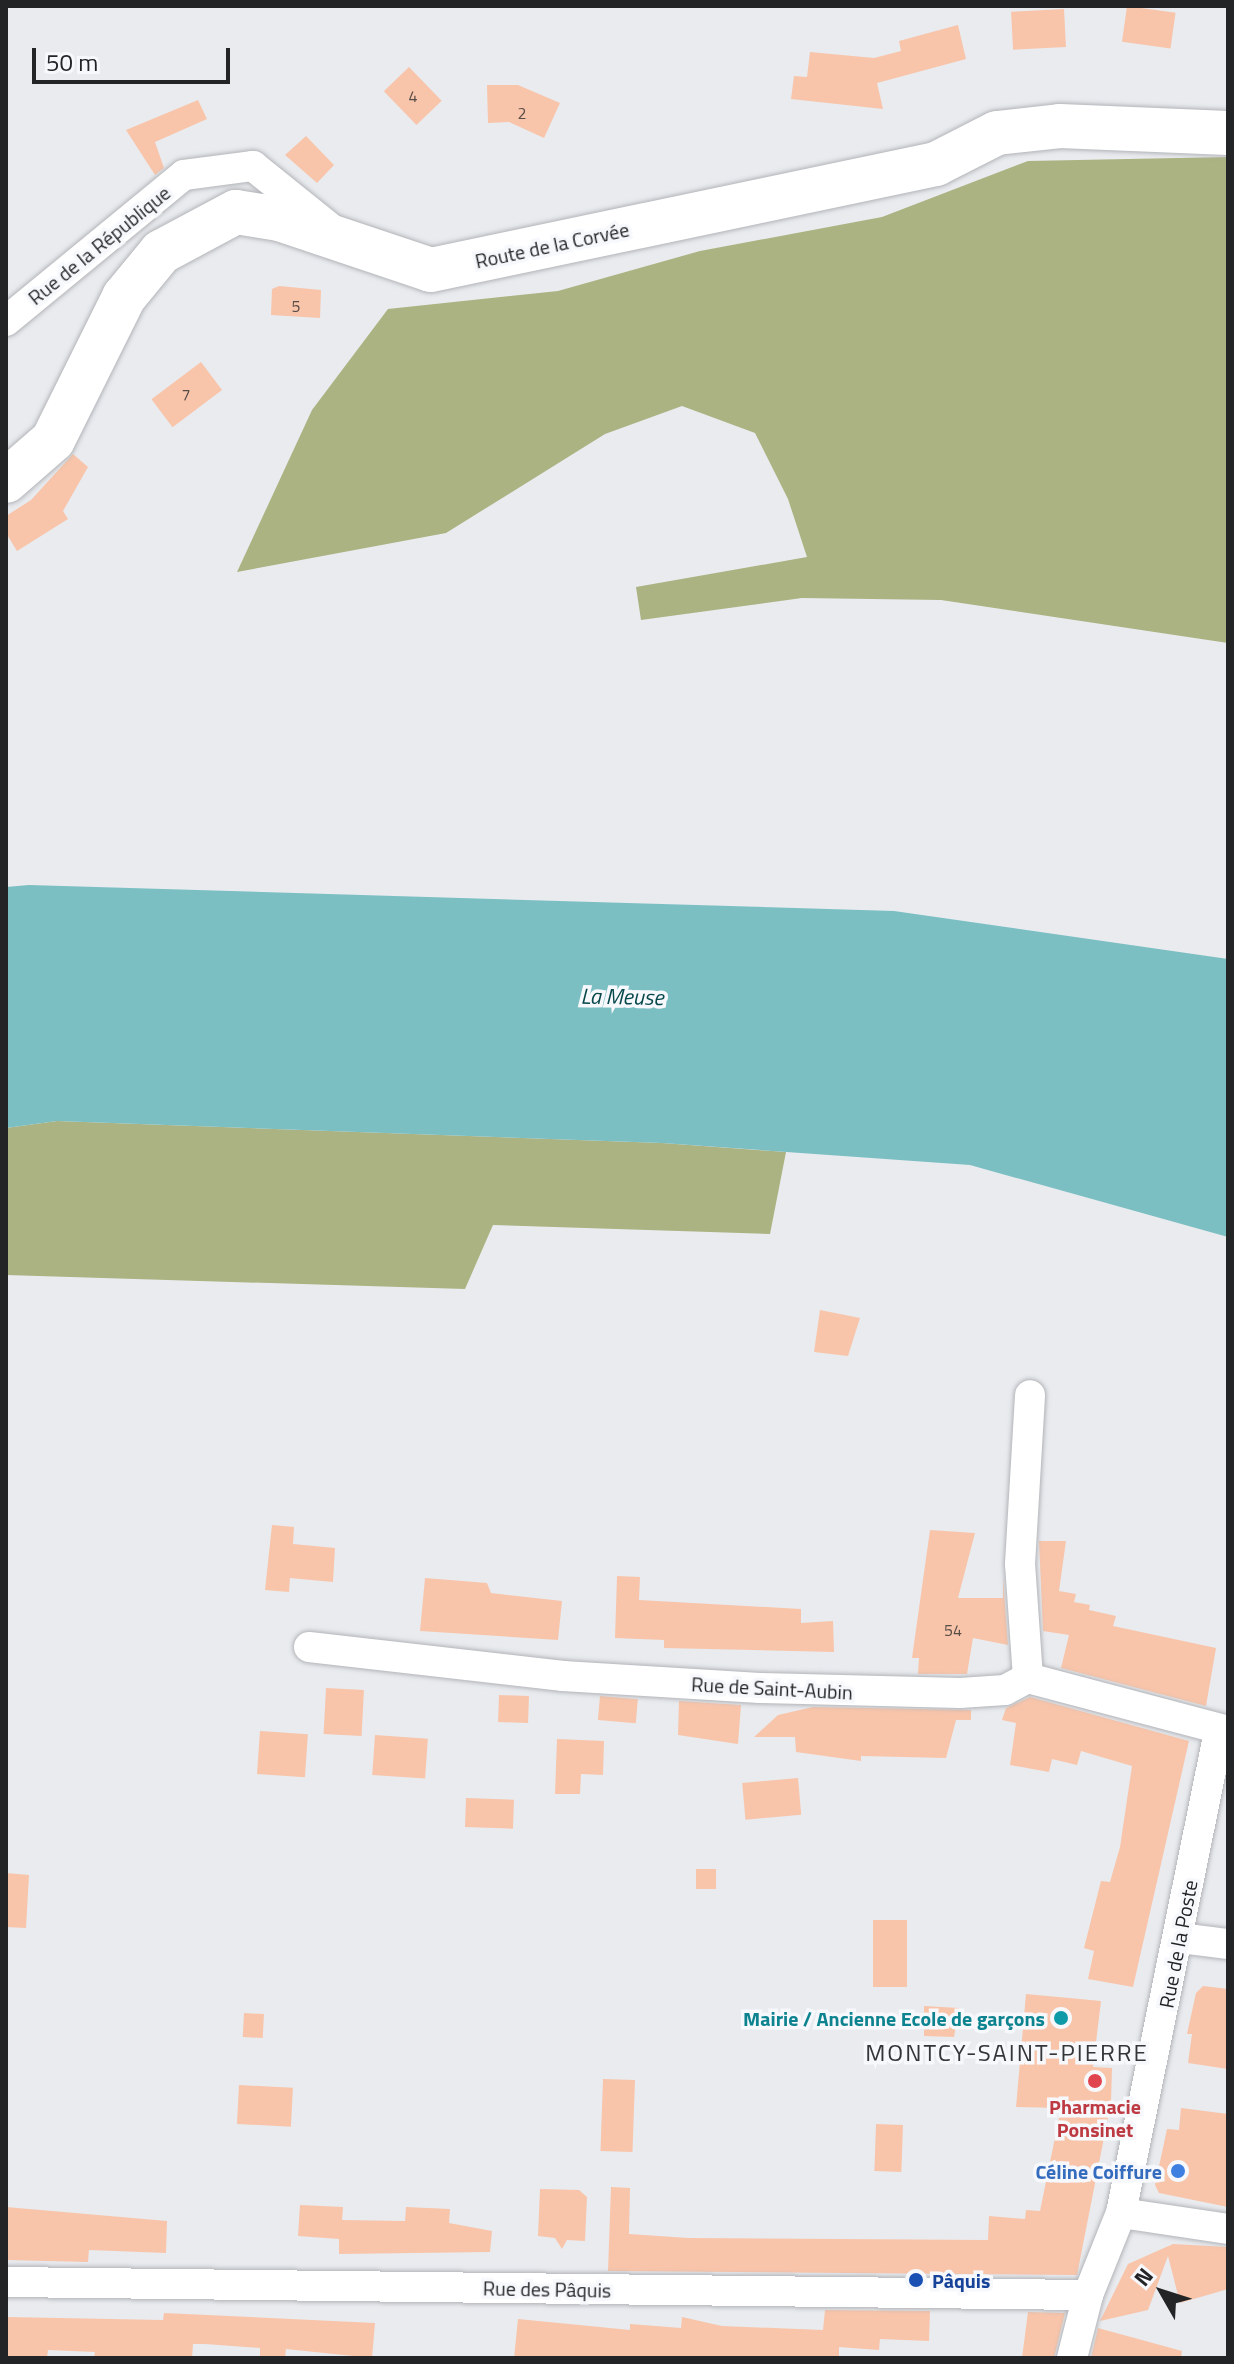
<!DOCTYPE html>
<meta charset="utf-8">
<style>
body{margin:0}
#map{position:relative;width:1234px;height:2364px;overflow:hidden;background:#e9ebef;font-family:"Titillium Web",sans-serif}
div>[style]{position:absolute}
.forest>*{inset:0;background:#aab381}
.water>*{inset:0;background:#7bbfc3}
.building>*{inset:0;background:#f8c5aa;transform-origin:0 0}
.roads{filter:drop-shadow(0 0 2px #b2b4b8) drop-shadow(0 0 2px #b2b4b8)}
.street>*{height:30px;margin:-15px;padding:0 15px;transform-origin:15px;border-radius:15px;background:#fff}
.secondary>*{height:44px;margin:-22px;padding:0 22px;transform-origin:22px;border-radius:22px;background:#fff}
.dots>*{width:22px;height:22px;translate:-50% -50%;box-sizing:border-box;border:4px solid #f6f8fc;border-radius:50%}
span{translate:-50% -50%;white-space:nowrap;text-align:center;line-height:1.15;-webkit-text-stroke:7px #f6f8fc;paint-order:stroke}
.number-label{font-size:16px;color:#584c46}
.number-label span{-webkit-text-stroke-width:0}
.street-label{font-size:20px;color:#232425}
.culture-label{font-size:20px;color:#0d838f;font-weight:700}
.right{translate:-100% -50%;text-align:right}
.health-label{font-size:20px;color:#be3a42;font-weight:700}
.shop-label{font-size:20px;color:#366cbe;font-weight:700}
.transit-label{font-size:20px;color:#164399;font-weight:700}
.left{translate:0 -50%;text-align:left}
.water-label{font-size:22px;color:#07484b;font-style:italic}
.quarter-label{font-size:24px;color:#343538;letter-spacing:2px}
.frame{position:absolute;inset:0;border:8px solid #232425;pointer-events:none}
.north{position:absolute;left:1122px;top:2252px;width:80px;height:80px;-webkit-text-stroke:6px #f6f8fc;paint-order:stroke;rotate:309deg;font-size:22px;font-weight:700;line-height:32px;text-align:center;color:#232425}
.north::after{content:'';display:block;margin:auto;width:28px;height:36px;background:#232425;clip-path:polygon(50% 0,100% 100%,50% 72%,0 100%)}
.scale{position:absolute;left:32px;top:48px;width:198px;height:36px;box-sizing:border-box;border:4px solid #232425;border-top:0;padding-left:10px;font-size:24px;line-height:28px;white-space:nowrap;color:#232425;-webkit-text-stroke:6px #f6f8fc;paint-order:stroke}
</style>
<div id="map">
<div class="forest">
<div style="clip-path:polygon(1228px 157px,1228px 643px,941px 600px,802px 598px,641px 620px,636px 587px,807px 557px,788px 499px,755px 433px,682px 406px,605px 434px,446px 533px,237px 572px,312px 410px,388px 309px,558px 291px,700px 251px,882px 217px,1028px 161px)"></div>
<div style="clip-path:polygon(57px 1121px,662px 1143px,786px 1152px,770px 1234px,493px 1225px,465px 1289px,6px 1275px,6px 1128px)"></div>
</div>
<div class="water">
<div style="clip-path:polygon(29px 885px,894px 911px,1228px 959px,1228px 1237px,970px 1165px,662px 1143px,57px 1121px,6px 1128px,6px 887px)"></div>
</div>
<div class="building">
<div style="left:1127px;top:6px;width:49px;height:36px;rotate:8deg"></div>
<div style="left:1064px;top:9px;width:38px;height:53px;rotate:87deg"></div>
<div style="clip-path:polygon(958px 25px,966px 59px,877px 83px,883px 109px,791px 99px,794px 76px,807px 77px,810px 52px,874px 58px,901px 51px,899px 41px)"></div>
<div style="left:409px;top:67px;width:47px;height:35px;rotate:46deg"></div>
<div style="clip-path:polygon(487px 85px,518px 85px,560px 103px,544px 138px,509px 122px,488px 123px)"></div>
<div style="clip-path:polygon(198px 100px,207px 119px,155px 142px,164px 168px,155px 175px,126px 130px)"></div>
<div style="clip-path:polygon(306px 136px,334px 165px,317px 183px,285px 155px)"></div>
<div style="clip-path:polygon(279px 286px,321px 290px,320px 318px,271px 315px,272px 289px)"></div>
<div style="left:201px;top:362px;width:35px;height:62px;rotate:53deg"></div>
<div style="clip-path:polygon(73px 454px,88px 467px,63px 511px,68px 519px,17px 551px,6px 533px,6px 516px,31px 500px)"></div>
<div style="clip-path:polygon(820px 1310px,860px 1318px,848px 1356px,814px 1352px)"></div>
<div style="clip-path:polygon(272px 1525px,294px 1527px,293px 1544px,335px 1548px,333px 1582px,290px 1578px,289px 1592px,265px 1590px)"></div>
<div style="clip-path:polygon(930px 1530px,975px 1533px,958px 1598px,1003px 1598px,1003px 1577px,1008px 1645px,973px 1638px,967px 1674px,918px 1674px,919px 1658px,912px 1658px)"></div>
<div style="clip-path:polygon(1039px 1541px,1066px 1541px,1059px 1591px,1076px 1594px,1074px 1602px,1090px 1605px,1089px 1610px,1116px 1616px,1113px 1626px,1216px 1648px,1206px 1706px,1061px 1668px,1069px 1635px,1043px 1631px)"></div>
<div style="clip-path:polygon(617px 1576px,640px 1577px,639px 1600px,801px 1609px,801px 1623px,833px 1621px,834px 1652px,664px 1648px,664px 1640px,615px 1638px)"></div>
<div style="clip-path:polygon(425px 1578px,487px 1583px,491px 1593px,562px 1601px,558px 1640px,420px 1631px)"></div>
<div style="left:326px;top:1688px;width:38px;height:46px;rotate:3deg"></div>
<div style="left:499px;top:1695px;width:30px;height:27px;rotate:2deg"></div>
<div style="left:600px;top:1696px;width:38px;height:24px;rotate:5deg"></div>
<div style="clip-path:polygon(1030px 1697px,1189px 1741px,1133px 1987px,1088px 1979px,1094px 1951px,1084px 1948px,1101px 1881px,1110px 1882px,1120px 1847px,1132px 1766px,1081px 1751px,1077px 1765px,1052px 1759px,1049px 1772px,1010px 1765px,1016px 1723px,1002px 1720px,1006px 1708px)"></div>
<div style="clip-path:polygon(679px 1701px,741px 1705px,738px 1744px,678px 1735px)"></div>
<div style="clip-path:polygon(813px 1707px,971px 1710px,971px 1720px,956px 1720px,946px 1758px,861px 1756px,861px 1761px,796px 1752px,795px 1737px,754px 1737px,778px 1715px)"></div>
<div style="left:260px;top:1731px;width:48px;height:43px;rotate:4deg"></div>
<div style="left:375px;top:1735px;width:53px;height:40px;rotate:4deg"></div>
<div style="clip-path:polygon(557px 1739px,604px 1741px,603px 1775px,581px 1774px,580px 1794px,555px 1794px)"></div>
<div style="left:798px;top:1778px;width:37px;height:56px;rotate:85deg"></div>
<div style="left:466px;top:1798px;width:48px;height:29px;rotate:2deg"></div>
<div style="left:696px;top:1869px;width:20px;height:20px"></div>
<div style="clip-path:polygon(6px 1873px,29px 1875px,26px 1928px,6px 1927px)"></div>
<div style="left:873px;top:1920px;width:34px;height:67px"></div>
<div style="clip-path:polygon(1203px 1986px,1228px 1989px,1228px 2069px,1188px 2063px,1192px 2034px,1187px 2034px,1196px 1993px)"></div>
<div style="clip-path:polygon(1026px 1994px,1101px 2001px,1093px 2067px,1112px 2068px,1111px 2102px,1077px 2275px,608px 2271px,611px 2187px,630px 2188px,629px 2234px,688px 2238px,988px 2240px,989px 2216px,1025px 2219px,1026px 2210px,1040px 2211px,1061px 2108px,1016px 2107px)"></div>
<div style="clip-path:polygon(924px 2006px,959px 2008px,954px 2037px,924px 2036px)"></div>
<div style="left:244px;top:2013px;width:20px;height:24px;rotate:3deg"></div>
<div style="left:603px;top:2079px;width:32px;height:72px;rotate:2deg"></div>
<div style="left:239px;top:2085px;width:54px;height:39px;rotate:3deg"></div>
<div style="clip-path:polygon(1181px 2108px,1228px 2114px,1228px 2207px,1159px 2193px,1155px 2185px,1167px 2129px,1179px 2130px)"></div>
<div style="left:876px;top:2124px;width:27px;height:47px;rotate:2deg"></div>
<div style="clip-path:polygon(540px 2189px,579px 2190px,587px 2197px,585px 2241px,567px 2240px,562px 2249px,555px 2238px,538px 2236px)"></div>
<div style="clip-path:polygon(300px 2205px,343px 2207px,342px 2220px,405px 2221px,406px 2207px,450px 2209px,449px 2223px,492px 2231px,490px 2252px,339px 2254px,339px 2239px,298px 2236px)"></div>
<div style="clip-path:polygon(6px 2207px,167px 2221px,166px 2253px,89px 2250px,88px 2262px,6px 2260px)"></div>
<div style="clip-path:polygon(1173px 2244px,1228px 2247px,1228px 2289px,1180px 2303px,1168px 2256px,1148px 2310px,1100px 2321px,1128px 2264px)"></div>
<div style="clip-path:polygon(825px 2310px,930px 2311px,929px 2341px,880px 2339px,879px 2350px,839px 2347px,839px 2358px,514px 2358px,518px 2319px,630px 2330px,630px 2324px,681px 2328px,682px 2317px,722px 2326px,823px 2330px)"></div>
<div style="clip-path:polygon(1028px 2312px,1065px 2313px,1054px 2358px,1022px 2358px)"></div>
<div style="clip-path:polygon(164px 2313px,375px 2323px,372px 2358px,286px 2349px,285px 2358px,260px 2358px,260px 2348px,205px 2344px,193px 2344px,192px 2358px,94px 2358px,95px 2352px,48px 2350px,47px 2358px,6px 2358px,6px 2317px,163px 2320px)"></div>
<div style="clip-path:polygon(1098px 2328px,1182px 2351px,1181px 2358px,1091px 2358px)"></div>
</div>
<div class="roads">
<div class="street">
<div style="left:6px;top:321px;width:230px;rotate:-39.4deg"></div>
<div style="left:184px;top:175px;width:70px;rotate:-7.4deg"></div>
<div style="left:253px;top:166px;width:97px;rotate:38.8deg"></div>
<div style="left:309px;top:1647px;width:256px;rotate:6.5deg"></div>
<div style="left:563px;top:1676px;width:197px;rotate:3.5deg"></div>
<div style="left:760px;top:1688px;width:200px;rotate:1.4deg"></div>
<div style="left:960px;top:1693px;width:45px;rotate:-3.8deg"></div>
<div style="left:1005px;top:1690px;width:26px;rotate:-28deg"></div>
<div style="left:1028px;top:1678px;width:207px;rotate:14.8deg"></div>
<div style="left:1028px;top:1678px;width:114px;rotate:-94deg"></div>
<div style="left:1020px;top:1564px;width:169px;rotate:-86.6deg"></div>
<div style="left:1180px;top:1938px;width:48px;rotate:7.1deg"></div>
<div style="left:1121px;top:2213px;width:108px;rotate:8.5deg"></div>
<div style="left:6px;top:2282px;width:1082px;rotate:0.69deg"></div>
<div style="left:1072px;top:2358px;width:65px;rotate:-75.7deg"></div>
<div style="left:1088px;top:2295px;width:88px;rotate:-68.1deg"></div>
<div style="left:1121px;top:2213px;width:493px;rotate:-78.5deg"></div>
</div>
<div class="secondary">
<div style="left:6px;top:481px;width:62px;rotate:-41.1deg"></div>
<div style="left:53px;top:440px;width:160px;rotate:-63.6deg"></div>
<div style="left:124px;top:297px;width:58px;rotate:-50.6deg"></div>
<div style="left:161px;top:252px;width:85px;rotate:-28.1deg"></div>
<div style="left:236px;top:212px;width:44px;rotate:9.2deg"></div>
<div style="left:279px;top:219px;width:160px;rotate:18.5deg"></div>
<div style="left:431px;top:270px;width:516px;rotate:-11.85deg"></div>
<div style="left:936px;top:164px;width:68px;rotate:-26.9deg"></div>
<div style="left:997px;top:133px;width:63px;rotate:-6.3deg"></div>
<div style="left:1060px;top:126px;width:168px;rotate:2.4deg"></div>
</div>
</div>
<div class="dots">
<div style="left:1061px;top:2018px;background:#0f9aa8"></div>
<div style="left:1095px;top:2081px;background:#e0444e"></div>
<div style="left:1178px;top:2171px;background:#3f7fe0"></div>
<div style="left:916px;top:2280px;background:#1a4fb4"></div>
</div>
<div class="number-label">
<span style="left:413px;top:96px">4</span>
<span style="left:522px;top:113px">2</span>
<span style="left:296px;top:306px">5</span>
<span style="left:186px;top:394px">7</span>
<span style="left:953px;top:1630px">54</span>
</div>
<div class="street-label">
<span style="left:99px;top:245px;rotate:-39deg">Rue de la République</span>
<span style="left:552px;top:245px;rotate:-12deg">Route de la Corvée</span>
<span style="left:772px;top:1688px;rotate:3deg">Rue de Saint-Aubin</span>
<span style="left:1178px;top:1944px;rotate:-79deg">Rue de la Poste</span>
<span style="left:547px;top:2289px;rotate:1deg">Rue des Pâquis</span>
</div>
<div class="culture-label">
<span class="right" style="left:1045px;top:2018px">Mairie / Ancienne Ecole de garçons</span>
</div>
<div class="health-label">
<span style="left:1095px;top:2118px">Pharmacie<br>Ponsinet</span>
</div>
<div class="shop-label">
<span class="right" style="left:1162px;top:2171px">Céline Coiffure</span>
</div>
<div class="transit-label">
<span class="left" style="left:932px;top:2280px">Pâquis</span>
</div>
<div class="water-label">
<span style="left:622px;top:997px;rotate:1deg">La Meuse</span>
</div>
<div class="quarter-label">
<span style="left:1007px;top:2053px">MONTCY-SAINT-PIERRE</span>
</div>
<div class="frame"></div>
<div class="north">N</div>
<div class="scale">50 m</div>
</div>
